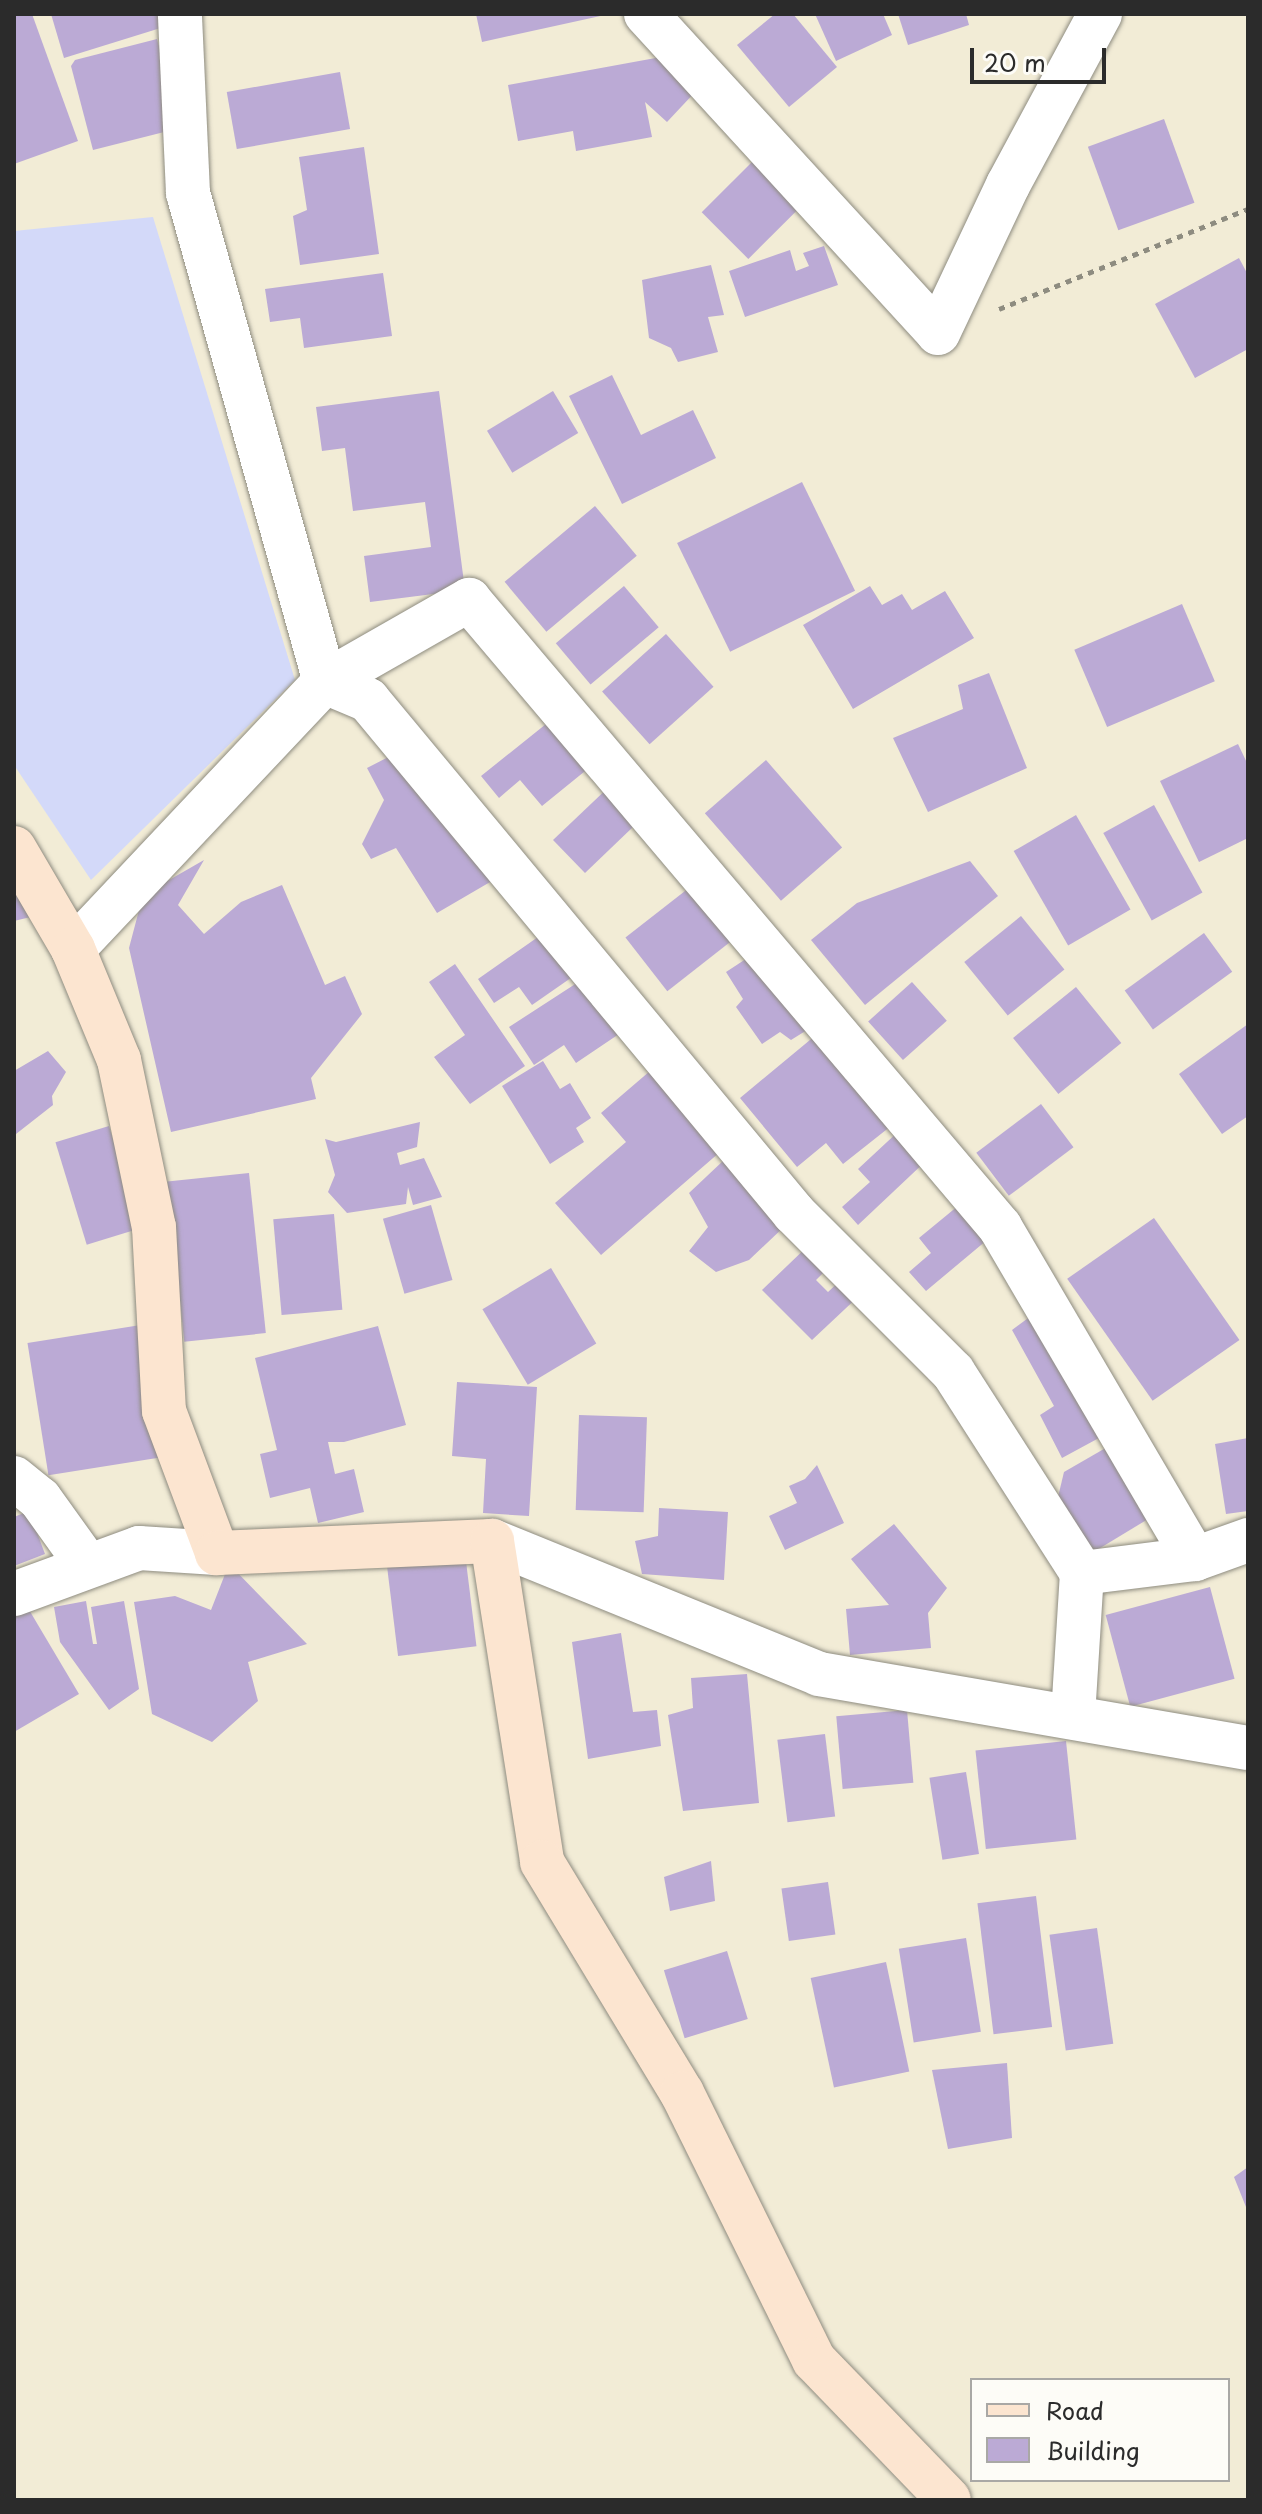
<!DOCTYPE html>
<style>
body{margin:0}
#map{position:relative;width:1262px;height:2514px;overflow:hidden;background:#f2ecd6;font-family:"Playpen Sans",sans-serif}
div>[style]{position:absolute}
.built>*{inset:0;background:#d3d9f9}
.building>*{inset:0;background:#bbaad5;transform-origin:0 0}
.path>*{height:5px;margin-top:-2.5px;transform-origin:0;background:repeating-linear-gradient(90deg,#8e8c80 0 6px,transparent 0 12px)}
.roads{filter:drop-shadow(0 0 2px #8e8c80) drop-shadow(0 0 2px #8e8c80)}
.street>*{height:44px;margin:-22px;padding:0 22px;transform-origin:22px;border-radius:22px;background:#fff}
.secondary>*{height:44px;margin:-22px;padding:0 22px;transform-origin:22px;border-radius:22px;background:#fce5d0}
span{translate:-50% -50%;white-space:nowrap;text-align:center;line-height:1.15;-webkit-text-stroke:6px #fdfcf7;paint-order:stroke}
.frame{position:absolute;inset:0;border:16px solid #2b2b2b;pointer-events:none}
.legend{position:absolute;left:970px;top:2378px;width:260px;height:104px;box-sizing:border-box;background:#fdfcf7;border:2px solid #a9a8a5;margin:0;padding:10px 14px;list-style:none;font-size:24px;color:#2b2b2b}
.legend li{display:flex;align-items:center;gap:16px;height:40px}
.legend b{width:40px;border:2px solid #a9a8a5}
.scale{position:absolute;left:970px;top:48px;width:136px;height:36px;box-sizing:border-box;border:4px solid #2b2b2b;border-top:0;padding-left:10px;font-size:24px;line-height:28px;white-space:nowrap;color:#2b2b2b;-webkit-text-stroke:6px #fdfcf7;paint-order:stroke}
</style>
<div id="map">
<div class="built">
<div style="clip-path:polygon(153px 217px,295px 680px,91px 880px,14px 765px,14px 231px)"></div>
</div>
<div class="building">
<div style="clip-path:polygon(14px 14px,32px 14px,78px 141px,14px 164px)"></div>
<div style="clip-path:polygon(51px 14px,163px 14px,167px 26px,64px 58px)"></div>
<div style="clip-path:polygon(476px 14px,605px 14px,605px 15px,482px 42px)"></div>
<div style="clip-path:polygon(775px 14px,793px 14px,837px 67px,789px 107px,737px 45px)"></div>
<div style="clip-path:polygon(815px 14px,883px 14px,892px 35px,836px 61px)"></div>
<div style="clip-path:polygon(898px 14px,966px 14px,969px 25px,908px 45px)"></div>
<div style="clip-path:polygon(157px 39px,180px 128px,93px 150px,71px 66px,75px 60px)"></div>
<div style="clip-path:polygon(661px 57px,697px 90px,667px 122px,645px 102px,652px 137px,576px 151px,573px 131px,518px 141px,508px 85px)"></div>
<div style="left:340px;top:72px;width:58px;height:115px;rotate:80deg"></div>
<div style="left:1164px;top:119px;width:89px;height:81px;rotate:70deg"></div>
<div style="clip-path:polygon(364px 147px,379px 254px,300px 265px,293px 216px,307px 210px,299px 157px)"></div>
<div style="left:754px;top:160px;width:66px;height:74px;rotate:45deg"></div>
<div style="clip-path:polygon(824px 246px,838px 285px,745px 317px,729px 271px,790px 250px,796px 271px,809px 266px,803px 253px)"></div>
<div style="clip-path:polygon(1239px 258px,1248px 275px,1248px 349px,1195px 378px,1155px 304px)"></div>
<div style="clip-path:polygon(711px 265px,724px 315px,708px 317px,718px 352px,678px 362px,671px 348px,649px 338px,642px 280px)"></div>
<div style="clip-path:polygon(383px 273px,392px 336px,304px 348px,300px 318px,270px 322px,265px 289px)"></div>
<div style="clip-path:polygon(612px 375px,641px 435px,693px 410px,716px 458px,622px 504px,569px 396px)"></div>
<div style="clip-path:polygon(439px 391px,465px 590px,370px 602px,364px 556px,431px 547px,425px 502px,353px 511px,345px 448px,322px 451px,316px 407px)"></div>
<div style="left:553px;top:391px;width:49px;height:77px;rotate:59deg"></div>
<div style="left:802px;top:482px;width:121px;height:139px;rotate:64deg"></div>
<div style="left:595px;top:506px;width:65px;height:118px;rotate:50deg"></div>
<div style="left:624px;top:586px;width:54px;height:89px;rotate:50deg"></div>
<div style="clip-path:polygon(870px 586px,882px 605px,902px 594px,912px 610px,945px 591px,974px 638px,853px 709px,803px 625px)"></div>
<div style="left:1182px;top:604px;width:84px;height:117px;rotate:67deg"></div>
<div style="left:666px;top:634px;width:71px;height:86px;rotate:48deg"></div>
<div style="clip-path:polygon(989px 673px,1027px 768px,928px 812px,893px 738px,963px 709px,958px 685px)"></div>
<div style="clip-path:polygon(556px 716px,595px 763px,542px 806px,520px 780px,499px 798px,481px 776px)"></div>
<div style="clip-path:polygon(1238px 744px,1248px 765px,1248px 838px,1199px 862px,1160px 781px)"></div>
<div style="clip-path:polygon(402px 750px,497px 878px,437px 913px,396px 848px,371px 859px,362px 844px,384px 800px,367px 768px)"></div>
<div style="left:766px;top:760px;width:116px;height:81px;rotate:49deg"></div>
<div style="clip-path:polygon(613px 783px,634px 826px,585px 873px,553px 840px)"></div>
<div style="left:1154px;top:805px;width:100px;height:58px;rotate:61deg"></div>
<div style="left:1076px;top:815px;width:109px;height:72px;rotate:60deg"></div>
<div style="clip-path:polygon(204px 860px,178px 905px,204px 934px,241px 902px,282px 885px,325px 985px,345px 976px,362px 1014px,311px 1078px,316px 1099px,171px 1132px,129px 948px,143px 895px)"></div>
<div style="clip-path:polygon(970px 861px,998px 896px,865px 1005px,811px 940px,857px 903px)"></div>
<div style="clip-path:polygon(14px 876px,39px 915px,14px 921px)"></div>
<div style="left:694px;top:884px;width:68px;height:87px;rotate:52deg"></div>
<div style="left:1021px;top:916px;width:69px;height:73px;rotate:51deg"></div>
<div style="clip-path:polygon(548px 930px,578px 973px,532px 1005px,519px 987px,494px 1003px,478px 979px)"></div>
<div style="left:1204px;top:933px;width:48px;height:98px;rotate:54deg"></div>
<div style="clip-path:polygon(755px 953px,807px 1030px,791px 1040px,780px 1032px,762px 1044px,736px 1007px,743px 999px,726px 972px)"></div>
<div style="clip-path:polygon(455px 964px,525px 1066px,470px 1104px,434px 1057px,465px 1035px,429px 982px)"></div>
<div style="clip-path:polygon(583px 979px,619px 1034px,576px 1063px,564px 1045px,534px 1065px,509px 1027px)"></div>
<div style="left:912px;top:982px;width:52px;height:59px;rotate:48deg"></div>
<div style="left:1076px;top:987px;width:72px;height:81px;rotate:51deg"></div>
<div style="clip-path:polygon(1248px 1024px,1248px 1116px,1222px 1134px,1179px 1074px)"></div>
<div style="clip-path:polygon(816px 1035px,891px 1126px,843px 1164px,826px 1143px,797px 1167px,740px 1098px)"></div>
<div style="clip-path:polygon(48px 1051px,66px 1072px,52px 1096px,53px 1105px,16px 1134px,14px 1071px)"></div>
<div style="clip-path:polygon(543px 1061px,560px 1089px,570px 1083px,591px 1118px,576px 1128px,584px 1142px,550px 1164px,502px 1086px)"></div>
<div style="clip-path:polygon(650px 1071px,720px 1152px,601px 1255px,555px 1203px,626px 1142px,601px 1113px)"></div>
<div style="left:1041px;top:1104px;width:54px;height:81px;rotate:53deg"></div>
<div style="clip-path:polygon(420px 1122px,417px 1147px,397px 1153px,400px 1165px,424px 1158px,442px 1197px,413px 1205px,408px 1187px,406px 1204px,347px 1213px,328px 1192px,335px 1175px,325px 1139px,336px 1142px)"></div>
<div style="left:109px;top:1126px;width:107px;height:56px;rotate:73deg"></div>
<div style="clip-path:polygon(901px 1129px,928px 1159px,858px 1225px,842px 1207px,870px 1182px,858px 1169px)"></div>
<div style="clip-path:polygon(724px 1160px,786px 1225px,749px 1260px,716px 1272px,689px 1251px,708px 1227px,689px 1193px)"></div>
<div style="left:249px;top:1173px;width:161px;height:82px;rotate:84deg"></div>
<div style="clip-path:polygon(964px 1201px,993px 1235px,926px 1291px,909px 1272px,931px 1253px,919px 1238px)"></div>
<div style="left:431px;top:1205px;width:78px;height:50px;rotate:74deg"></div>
<div style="left:334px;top:1214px;width:96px;height:61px;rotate:85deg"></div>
<div style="left:1154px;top:1218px;width:149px;height:106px;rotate:55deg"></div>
<div style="clip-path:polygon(813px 1241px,834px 1262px,816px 1280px,828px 1292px,844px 1277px,861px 1294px,812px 1340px,762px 1290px)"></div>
<div style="left:551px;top:1268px;width:88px;height:80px;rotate:59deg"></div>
<div style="clip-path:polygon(1046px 1305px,1110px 1432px,1062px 1458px,1040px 1415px,1054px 1406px,1012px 1330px)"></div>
<div style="left:147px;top:1324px;width:134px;height:121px;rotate:81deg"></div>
<div style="clip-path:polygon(378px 1326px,406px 1425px,344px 1442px,328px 1442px,335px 1474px,354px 1469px,364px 1512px,318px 1523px,310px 1488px,270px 1498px,260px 1454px,277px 1450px,255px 1358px)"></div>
<div style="clip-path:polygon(457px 1382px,537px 1387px,529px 1516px,483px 1513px,486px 1459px,452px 1456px)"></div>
<div style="left:579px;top:1415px;width:68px;height:95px;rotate:2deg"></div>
<div style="clip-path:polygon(1248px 1438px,1248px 1511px,1226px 1514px,1215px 1444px)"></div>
<div style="clip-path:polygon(1116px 1442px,1158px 1513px,1092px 1553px,1058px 1497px,1064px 1472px)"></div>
<div style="clip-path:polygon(817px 1465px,844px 1523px,785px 1550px,769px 1516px,797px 1503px,789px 1486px,805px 1479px)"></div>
<div style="clip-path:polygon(659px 1508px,728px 1512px,724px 1580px,642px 1574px,635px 1541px,658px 1536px)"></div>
<div style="clip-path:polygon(29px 1511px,45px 1554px,14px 1566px,14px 1517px)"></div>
<div style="clip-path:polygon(894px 1524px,947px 1588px,928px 1613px,931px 1648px,850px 1655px,846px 1609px,889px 1605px,851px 1559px)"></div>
<div style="left:465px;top:1553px;width:94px;height:79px;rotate:83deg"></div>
<div style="clip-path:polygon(229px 1564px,307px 1644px,248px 1662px,258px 1701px,212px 1742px,152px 1714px,134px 1602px,175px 1596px,211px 1610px)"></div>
<div style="left:1210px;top:1587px;width:95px;height:108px;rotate:75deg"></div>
<div style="clip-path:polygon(86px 1601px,93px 1644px,97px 1644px,91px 1607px,124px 1601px,139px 1689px,109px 1710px,60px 1642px,54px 1607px)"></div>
<div style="clip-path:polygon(25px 1603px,79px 1694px,14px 1732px,14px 1610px)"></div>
<div style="clip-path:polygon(621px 1633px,633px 1712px,657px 1710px,661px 1746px,588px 1759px,572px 1642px)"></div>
<div style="clip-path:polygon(747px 1674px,759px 1803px,683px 1811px,668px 1715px,693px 1708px,691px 1678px)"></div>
<div style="left:907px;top:1710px;width:73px;height:71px;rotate:85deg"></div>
<div style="left:825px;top:1734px;width:83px;height:48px;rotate:83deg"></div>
<div style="left:1066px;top:1741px;width:99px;height:91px;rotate:84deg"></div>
<div style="left:966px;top:1772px;width:83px;height:37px;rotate:81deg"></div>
<div style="clip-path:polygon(711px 1861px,715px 1901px,670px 1911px,664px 1877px)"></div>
<div style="left:828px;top:1882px;width:53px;height:47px;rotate:82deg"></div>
<div style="left:1036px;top:1896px;width:132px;height:59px;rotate:83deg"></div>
<div style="left:1097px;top:1928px;width:117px;height:48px;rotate:82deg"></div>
<div style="left:966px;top:1938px;width:95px;height:68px;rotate:81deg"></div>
<div style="left:727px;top:1951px;width:71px;height:66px;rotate:73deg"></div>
<div style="left:886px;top:1962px;width:112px;height:77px;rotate:78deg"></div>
<div style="clip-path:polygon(1007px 2063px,1012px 2138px,948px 2149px,932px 2070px)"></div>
<div style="clip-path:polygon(1248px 2167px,1248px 2212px,1234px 2177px)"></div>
</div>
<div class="path">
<div style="left:999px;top:309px;width:268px;rotate:-21.9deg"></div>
</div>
<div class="roads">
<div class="street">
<div style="left:646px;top:14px;width:432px;rotate:47.5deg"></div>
<div style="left:938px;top:333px;width:164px;rotate:-64.7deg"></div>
<div style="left:1008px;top:185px;width:194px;rotate:-61.7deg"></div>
<div style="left:325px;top:682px;width:166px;rotate:-29.7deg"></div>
<div style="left:469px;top:600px;width:822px;rotate:49.74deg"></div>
<div style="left:1000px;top:1227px;width:385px;rotate:59.6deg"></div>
<div style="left:325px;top:682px;width:47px;rotate:22.7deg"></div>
<div style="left:368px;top:700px;width:667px;rotate:50.29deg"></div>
<div style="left:794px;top:1213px;width:225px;rotate:45deg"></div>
<div style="left:953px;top:1372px;width:239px;rotate:57.3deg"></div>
<div style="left:73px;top:949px;width:367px;rotate:-46.7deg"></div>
<div style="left:325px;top:682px;width:508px;rotate:-105.65deg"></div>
<div style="left:188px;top:193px;width:179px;rotate:-92.6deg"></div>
<div style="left:14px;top:1478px;width:33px;rotate:39deg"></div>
<div style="left:40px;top:1499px;width:82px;rotate:54.4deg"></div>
<div style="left:492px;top:1541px;width:353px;rotate:22.1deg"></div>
<div style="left:819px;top:1674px;width:435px;rotate:9.8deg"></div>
<div style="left:14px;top:1594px;width:133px;rotate:-20.2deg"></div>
<div style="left:139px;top:1548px;width:78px;rotate:3.7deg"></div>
<div style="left:1073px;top:1716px;width:143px;rotate:-86.4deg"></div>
<div style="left:1082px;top:1573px;width:114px;rotate:-7.1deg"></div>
<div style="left:1195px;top:1559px;width:56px;rotate:-19.7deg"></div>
</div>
<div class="secondary">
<div style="left:14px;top:848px;width:117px;rotate:59.7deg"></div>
<div style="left:73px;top:949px;width:120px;rotate:67.5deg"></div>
<div style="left:119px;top:1060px;width:171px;rotate:78.2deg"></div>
<div style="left:154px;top:1227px;width:184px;rotate:86.9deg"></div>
<div style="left:164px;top:1411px;width:152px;rotate:69.5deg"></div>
<div style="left:217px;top:1553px;width:275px;rotate:-2.5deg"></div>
<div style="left:492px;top:1541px;width:325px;rotate:81.1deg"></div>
<div style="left:542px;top:1862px;width:270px;rotate:58.8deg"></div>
<div style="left:682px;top:2093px;width:298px;rotate:63.7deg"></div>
<div style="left:814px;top:2360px;width:194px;rotate:46deg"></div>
</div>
</div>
<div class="frame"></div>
<ul class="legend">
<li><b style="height:10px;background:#fce5d0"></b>Road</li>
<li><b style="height:22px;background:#bbaad5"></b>Building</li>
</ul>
<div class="scale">20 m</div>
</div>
